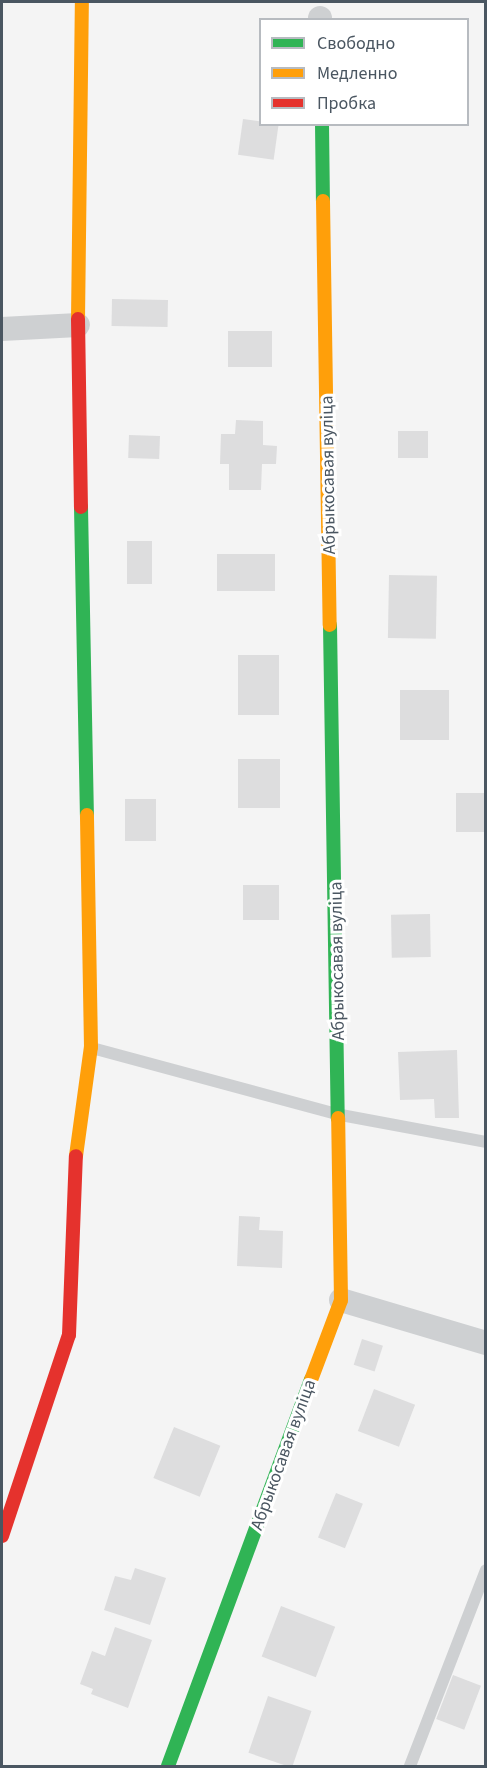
<!DOCTYPE html>
<meta charset="utf-8">
<style>
body{margin:0}
#map{position:relative;width:487px;height:1768px;overflow:hidden;background:#f4f4f4;font-family:"Source Sans 3",sans-serif}
div>[style]{position:absolute}
.building>*{inset:0;background:#ddddde;transform-origin:0 0}
.lane>*{height:12px;margin:-6px;padding:0 6px;transform-origin:6px;border-radius:6px;background:#ced0d2}
.street>*{height:24px;margin:-12px;padding:0 12px;transform-origin:12px;border-radius:12px;background:#ced0d2}
.fast>*{height:14px;margin:-7px;padding:0 7px;transform-origin:7px;border-radius:7px;background:#30b455}
.slow>*{height:14px;margin:-7px;padding:0 7px;transform-origin:7px;border-radius:7px;background:#ff9f0a}
.jam>*{height:14px;margin:-7px;padding:0 7px;transform-origin:7px;border-radius:7px;background:#e5322d}
span{translate:-50% -50%;white-space:nowrap;text-align:center;line-height:1.15;-webkit-text-stroke:6px #fff;paint-order:stroke}
.street-label{font-size:18px;color:#4a5661}
.frame{position:absolute;inset:0;border:3px solid #4a5661;pointer-events:none}
.legend{position:absolute;left:259px;top:18px;width:210px;height:108px;box-sizing:border-box;background:#fff;border:2px solid #b7bbc0;margin:0;padding:8px 10px;list-style:none;font-size:18px;color:#4a5661}
.legend li{display:flex;align-items:center;gap:12px;height:30px}
.legend b{width:30px;border:2px solid #b7bbc0}
</style>
<div id="map">
<div class="building">
<div style="left:243px;top:119px;width:36px;height:36px;rotate:8deg"></div>
<div style="left:112px;top:299px;width:56px;height:27px;rotate:1deg"></div>
<div style="left:228px;top:331px;width:44px;height:36px"></div>
<div style="clip-path:polygon(236px 420px,263px 421px,263px 445px,277px 446px,276px 464px,262px 464px,261px 490px,229px 490px,229px 464px,220px 464px,221px 434px,235px 434px)"></div>
<div style="left:398px;top:431px;width:30px;height:27px"></div>
<div style="left:129px;top:435px;width:31px;height:23px;rotate:2deg"></div>
<div style="left:127px;top:541px;width:25px;height:43px"></div>
<div style="left:217px;top:554px;width:58px;height:37px"></div>
<div style="left:389px;top:575px;width:48px;height:63px;rotate:1deg"></div>
<div style="left:238px;top:655px;width:41px;height:60px"></div>
<div style="left:449px;top:690px;width:50px;height:49px;rotate:90deg"></div>
<div style="left:238px;top:759px;width:42px;height:49px"></div>
<div style="left:456px;top:793px;width:30px;height:39px"></div>
<div style="left:156px;top:799px;width:42px;height:31px;rotate:90deg"></div>
<div style="left:243px;top:885px;width:36px;height:35px"></div>
<div style="left:430px;top:914px;width:43px;height:39px;rotate:89deg"></div>
<div style="clip-path:polygon(457px 1050px,459px 1118px,435px 1118px,434px 1099px,400px 1100px,398px 1052px)"></div>
<div style="clip-path:polygon(239px 1216px,260px 1217px,259px 1230px,283px 1231px,282px 1268px,237px 1266px)"></div>
<div style="left:362px;top:1339px;width:22px;height:27px;rotate:18deg"></div>
<div style="left:374px;top:1389px;width:44px;height:45px;rotate:21deg"></div>
<div style="left:174px;top:1427px;width:50px;height:55px;rotate:22deg"></div>
<div style="left:336px;top:1493px;width:29px;height:48px;rotate:22deg"></div>
<div style="clip-path:polygon(135px 1568px,166px 1578px,150px 1625px,104px 1610px,115px 1576px,131px 1580px)"></div>
<div style="left:281px;top:1606px;width:58px;height:54px;rotate:21deg"></div>
<div style="clip-path:polygon(115px 1627px,152px 1640px,128px 1708px,91px 1694px,93px 1689px,80px 1684px,92px 1651px,105px 1656px)"></div>
<div style="left:453px;top:1675px;width:30px;height:47px;rotate:21deg"></div>
<div style="left:268px;top:1696px;width:46px;height:60px;rotate:19deg"></div>
</div>
<div class="lane">
<div style="left:92px;top:1048px;width:258px;rotate:15.1deg"></div>
<div style="left:341px;top:1115px;width:147px;rotate:10.5deg"></div>
<div style="left:410px;top:1766px;width:210px;rotate:-68.8deg"></div>
</div>
<div class="street">
<div style="left:320px;top:18px;width:2px;rotate:90deg"></div>
<div style="left:2px;top:329px;width:76px;rotate:-3deg"></div>
<div style="left:341px;top:1300px;width:151px;rotate:16.5deg"></div>
</div>
<div class="fast">
<div style="left:322px;top:124px;width:77px;rotate:89.3deg"></div>
<div style="left:81px;top:507px;width:308px;rotate:88.9deg"></div>
<div style="left:330px;top:625px;width:493px;rotate:89.1deg"></div>
<div style="left:168px;top:1766px;width:412px;rotate:-69.7deg"></div>
</div>
<div class="slow">
<div style="left:323px;top:201px;width:424px;rotate:89.1deg"></div>
<div style="left:78px;top:319px;width:317px;rotate:-89.3deg"></div>
<div style="left:76px;top:1156px;width:110px;rotate:-82.2deg"></div>
<div style="left:91px;top:1047px;width:232px;rotate:-91deg"></div>
<div style="left:311px;top:1380px;width:85px;rotate:-69.4deg"></div>
<div style="left:341px;top:1300px;width:182px;rotate:-90.9deg"></div>
</div>
<div class="jam">
<div style="left:78px;top:319px;width:188px;rotate:89.1deg"></div>
<div style="left:2px;top:1536px;width:212px;rotate:-71.6deg"></div>
<div style="left:69px;top:1335px;width:179px;rotate:-87.8deg"></div>
</div>
<div class="street-label">
<span style="left:329px;top:475px;rotate:-91deg">Абрыкосавая вуліца</span>
<span style="left:338px;top:961px;rotate:-91deg">Абрыкосавая вуліца</span>
<span style="left:284px;top:1455px;rotate:-70deg">Абрыкосавая вуліца</span>
</div>
<div class="frame"></div>
<ul class="legend">
<li><b style="height:8px;background:#30b455"></b>Свободно</li>
<li><b style="height:8px;background:#ff9f0a"></b>Медленно</li>
<li><b style="height:8px;background:#e5322d"></b>Пробка</li>
</ul>
</div>
